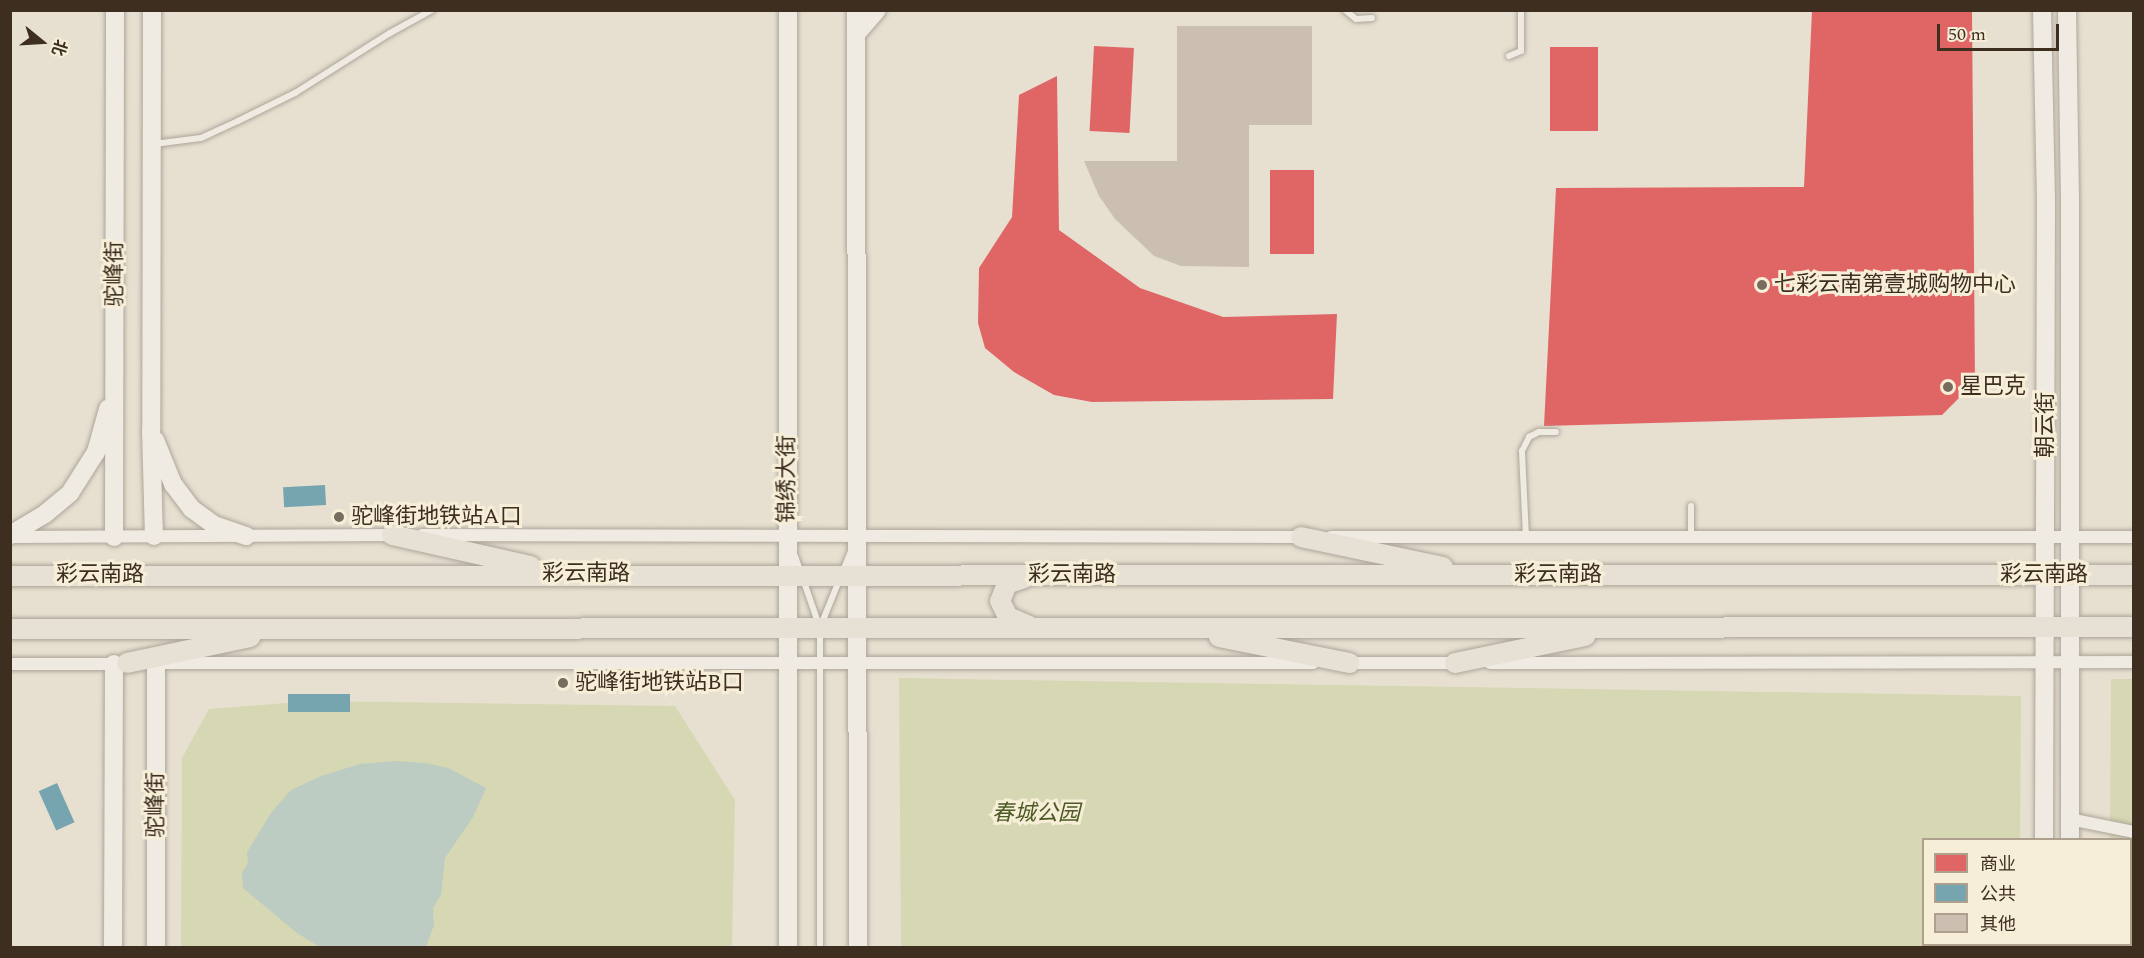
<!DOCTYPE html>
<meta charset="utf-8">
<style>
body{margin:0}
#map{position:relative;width:2144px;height:958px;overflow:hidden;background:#e7e0d1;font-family:Spectral,"Noto Sans SC",serif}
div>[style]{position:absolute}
.green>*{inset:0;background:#d6d7b3}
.water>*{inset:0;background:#bcccc2}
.shops>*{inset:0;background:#e06666;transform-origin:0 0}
.public>*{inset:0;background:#76a5af;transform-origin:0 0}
.building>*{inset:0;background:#cbbfb2}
.roads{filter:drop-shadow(0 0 2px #ada599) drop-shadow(0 0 2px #ada599)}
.lane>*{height:6px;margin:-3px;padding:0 3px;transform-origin:3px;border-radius:3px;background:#efebe3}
.street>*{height:12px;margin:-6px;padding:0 6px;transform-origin:6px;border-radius:6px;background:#efebe3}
.secondary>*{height:18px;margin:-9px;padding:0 9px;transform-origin:9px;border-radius:9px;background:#efebe3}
.primary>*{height:20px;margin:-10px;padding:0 10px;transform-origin:10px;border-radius:10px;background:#e6e1d4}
.dots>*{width:16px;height:16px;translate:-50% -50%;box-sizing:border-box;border:3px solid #f7eed8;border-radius:50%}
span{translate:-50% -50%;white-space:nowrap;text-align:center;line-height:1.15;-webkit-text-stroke:6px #f7eed8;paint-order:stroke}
.street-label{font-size:22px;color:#3d2e20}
.poi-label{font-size:22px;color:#3d2e20}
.left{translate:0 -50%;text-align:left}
.park-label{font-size:22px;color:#4d5a26;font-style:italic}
.frame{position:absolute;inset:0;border:12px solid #3d2e20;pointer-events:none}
.legend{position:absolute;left:1922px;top:838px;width:210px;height:108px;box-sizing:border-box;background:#f7eed8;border:2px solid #ada18e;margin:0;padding:8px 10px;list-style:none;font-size:18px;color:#3d2e20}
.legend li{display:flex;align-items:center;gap:12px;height:30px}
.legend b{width:30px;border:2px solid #ada18e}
.north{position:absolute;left:12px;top:12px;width:60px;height:60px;-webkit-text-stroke:4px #f7eed8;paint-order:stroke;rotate:108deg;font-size:16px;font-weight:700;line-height:24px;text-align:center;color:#3d2e20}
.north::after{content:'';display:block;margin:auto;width:21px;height:27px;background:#3d2e20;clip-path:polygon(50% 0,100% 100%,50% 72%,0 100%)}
.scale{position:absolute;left:1937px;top:24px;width:122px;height:27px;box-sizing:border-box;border:3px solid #3d2e20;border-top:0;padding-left:8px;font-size:18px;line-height:21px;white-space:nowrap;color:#3d2e20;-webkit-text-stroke:4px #f7eed8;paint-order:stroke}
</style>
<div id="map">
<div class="green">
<div style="clip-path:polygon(899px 678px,2021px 696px,2020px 839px,1924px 840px,1924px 944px,2020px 944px,2020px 947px,901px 947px)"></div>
<div style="clip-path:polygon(2111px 679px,2133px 679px,2133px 947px,2109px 948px,2109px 945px,2130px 944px,2130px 840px,2110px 839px)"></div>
<div style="clip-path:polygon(313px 701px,675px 706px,735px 800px,732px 947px,181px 948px,182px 758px,209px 709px)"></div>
</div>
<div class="water">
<div style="clip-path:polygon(396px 761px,425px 763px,448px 768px,486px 788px,473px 817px,445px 858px,441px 895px,433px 908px,434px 925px,426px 947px,320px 947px,297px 933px,243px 888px,242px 873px,248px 863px,247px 852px,271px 813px,291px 790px,321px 776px,360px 764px)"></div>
</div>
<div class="shops">
<div style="clip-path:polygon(1812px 10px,1972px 10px,1975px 382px,1942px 415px,1544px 426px,1556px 188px,1804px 187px)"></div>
<div style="left:1094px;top:46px;width:40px;height:85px;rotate:3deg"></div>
<div style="left:1550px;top:47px;width:48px;height:84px"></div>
<div style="clip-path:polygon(1057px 76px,1059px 230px,1140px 288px,1223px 317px,1337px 314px,1333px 399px,1092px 402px,1054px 395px,1014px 372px,985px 348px,978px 323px,979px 268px,1012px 217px,1019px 95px)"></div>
<div style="left:1270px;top:170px;width:44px;height:84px"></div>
</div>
<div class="public">
<div style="left:325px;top:485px;width:20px;height:42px;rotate:87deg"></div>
<div style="left:350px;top:694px;width:18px;height:62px;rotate:90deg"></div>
<div style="left:57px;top:783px;width:43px;height:20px;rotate:66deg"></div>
</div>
<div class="building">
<div style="clip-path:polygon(1177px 26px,1312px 26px,1312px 125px,1249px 125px,1249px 267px,1181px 266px,1154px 256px,1115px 219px,1099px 196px,1084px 161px,1177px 161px)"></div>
</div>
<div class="roads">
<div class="lane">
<div style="left:1345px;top:10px;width:14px;rotate:39deg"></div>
<div style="left:1356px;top:19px;width:16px;rotate:-4deg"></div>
<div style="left:1509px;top:56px;width:13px;rotate:-23deg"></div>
<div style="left:1521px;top:51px;width:41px;rotate:-90deg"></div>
<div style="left:154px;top:144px;width:47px;rotate:-7.3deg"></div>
<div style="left:201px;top:138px;width:41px;rotate:-24.7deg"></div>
<div style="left:238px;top:121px;width:64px;rotate:-26.2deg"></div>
<div style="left:295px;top:93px;width:112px;rotate:-32.3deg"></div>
<div style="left:390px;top:33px;width:48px;rotate:-28.7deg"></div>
<div style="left:1691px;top:536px;width:30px;rotate:-90deg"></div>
<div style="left:1526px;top:537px;width:86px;rotate:-92.7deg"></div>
<div style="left:1522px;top:451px;width:16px;rotate:-63deg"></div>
<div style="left:1529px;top:437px;width:11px;rotate:-27deg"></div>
<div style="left:1539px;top:432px;width:17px"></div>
<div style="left:795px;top:556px;width:76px;rotate:70.9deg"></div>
<div style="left:820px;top:628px;width:320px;rotate:90deg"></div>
<div style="left:821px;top:625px;width:80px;rotate:-67.9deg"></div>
</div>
<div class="street">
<div style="left:422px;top:535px;width:885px;rotate:0.13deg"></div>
<div style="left:11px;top:537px;width:387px;rotate:-0.3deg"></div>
<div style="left:1331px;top:537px;width:803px"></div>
<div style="left:158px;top:663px;width:1155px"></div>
<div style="left:1343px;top:663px;width:117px"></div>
<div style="left:1490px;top:663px;width:644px;rotate:-0.09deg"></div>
<div style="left:10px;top:664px;width:109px"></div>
<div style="left:2070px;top:819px;width:65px;rotate:11.5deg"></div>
</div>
<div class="secondary">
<div style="left:152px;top:10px;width:420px;rotate:90.1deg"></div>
<div style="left:151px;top:430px;width:106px;rotate:88.4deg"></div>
<div style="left:788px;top:10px;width:938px;rotate:90deg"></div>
<div style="left:856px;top:10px;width:938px;rotate:89.88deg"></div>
<div style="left:2042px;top:10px;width:190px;rotate:88.8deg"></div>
<div style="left:2046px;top:200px;width:640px;rotate:90.18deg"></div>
<div style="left:2067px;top:10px;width:190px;rotate:89.1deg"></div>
<div style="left:2070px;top:200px;width:640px;rotate:90deg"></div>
<div style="left:856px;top:34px;width:32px;rotate:-49deg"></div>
<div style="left:155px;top:440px;width:48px;rotate:67.8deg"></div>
<div style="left:173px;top:484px;width:31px;rotate:53deg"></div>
<div style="left:192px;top:509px;width:27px;rotate:36deg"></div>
<div style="left:214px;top:525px;width:34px;rotate:19deg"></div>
<div style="left:10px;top:535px;width:41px;rotate:-31deg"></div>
<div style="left:45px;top:514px;width:33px;rotate:-40deg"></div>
<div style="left:70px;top:493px;width:49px;rotate:-57.6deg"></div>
<div style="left:96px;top:452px;width:45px;rotate:-74.4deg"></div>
<div style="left:114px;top:537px;width:527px;rotate:-89.89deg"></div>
<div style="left:2044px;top:944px;width:4px;rotate:90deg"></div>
<div style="left:2070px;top:944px;width:4px;rotate:90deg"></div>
<div style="left:113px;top:948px;width:284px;rotate:-89.8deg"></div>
<div style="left:156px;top:948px;width:285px;rotate:-90deg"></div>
</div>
<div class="primary">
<div style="left:392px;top:535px;width:142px;rotate:12.6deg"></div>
<div style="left:1301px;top:537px;width:145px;rotate:11.9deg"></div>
<div style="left:10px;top:576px;width:2124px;rotate:-0.03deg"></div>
<div style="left:1024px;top:578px;width:18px;rotate:161deg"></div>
<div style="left:1007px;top:584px;width:18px;rotate:112deg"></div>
<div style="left:1000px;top:601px;width:18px;rotate:63deg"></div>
<div style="left:1008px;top:617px;width:23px;rotate:23deg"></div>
<div style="left:10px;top:629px;width:2124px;rotate:-0.05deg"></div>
<div style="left:1219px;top:637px;width:133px;rotate:11.3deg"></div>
<div style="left:127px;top:663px;width:126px;rotate:-11.9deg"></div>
<div style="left:1455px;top:663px;width:133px;rotate:-11.7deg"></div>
</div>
</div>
<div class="dots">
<div style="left:1762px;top:285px;background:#786c5e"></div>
<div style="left:1948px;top:387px;background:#786c5e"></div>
<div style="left:339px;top:517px;background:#786c5e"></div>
<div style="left:563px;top:683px;background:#786c5e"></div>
</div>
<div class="street-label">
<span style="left:115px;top:274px;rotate:-90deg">驼峰街</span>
<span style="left:2046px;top:425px;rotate:-90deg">朝云街</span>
<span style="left:787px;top:479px;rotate:-90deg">锦绣大街</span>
<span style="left:586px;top:574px">彩云南路</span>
<span style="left:100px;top:575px">彩云南路</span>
<span style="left:1072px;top:575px">彩云南路</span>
<span style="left:1558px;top:575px">彩云南路</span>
<span style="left:2044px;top:575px">彩云南路</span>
<span style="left:156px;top:805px;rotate:-90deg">驼峰街</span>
</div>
<div class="poi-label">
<span class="left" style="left:1774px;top:285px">七彩云南第壹城购物中心</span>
<span class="left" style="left:1960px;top:387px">星巴克</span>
<span class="left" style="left:351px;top:517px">驼峰街地铁站A口</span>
<span class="left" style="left:575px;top:683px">驼峰街地铁站B口</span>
</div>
<div class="park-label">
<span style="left:1036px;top:814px">春城公园</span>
</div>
<div class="frame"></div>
<ul class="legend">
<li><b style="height:16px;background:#e06666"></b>商业</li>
<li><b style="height:16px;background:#76a5af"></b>公共</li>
<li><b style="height:16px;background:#cbbfb2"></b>其他</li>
</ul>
<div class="north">北</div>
<div class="scale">50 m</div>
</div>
